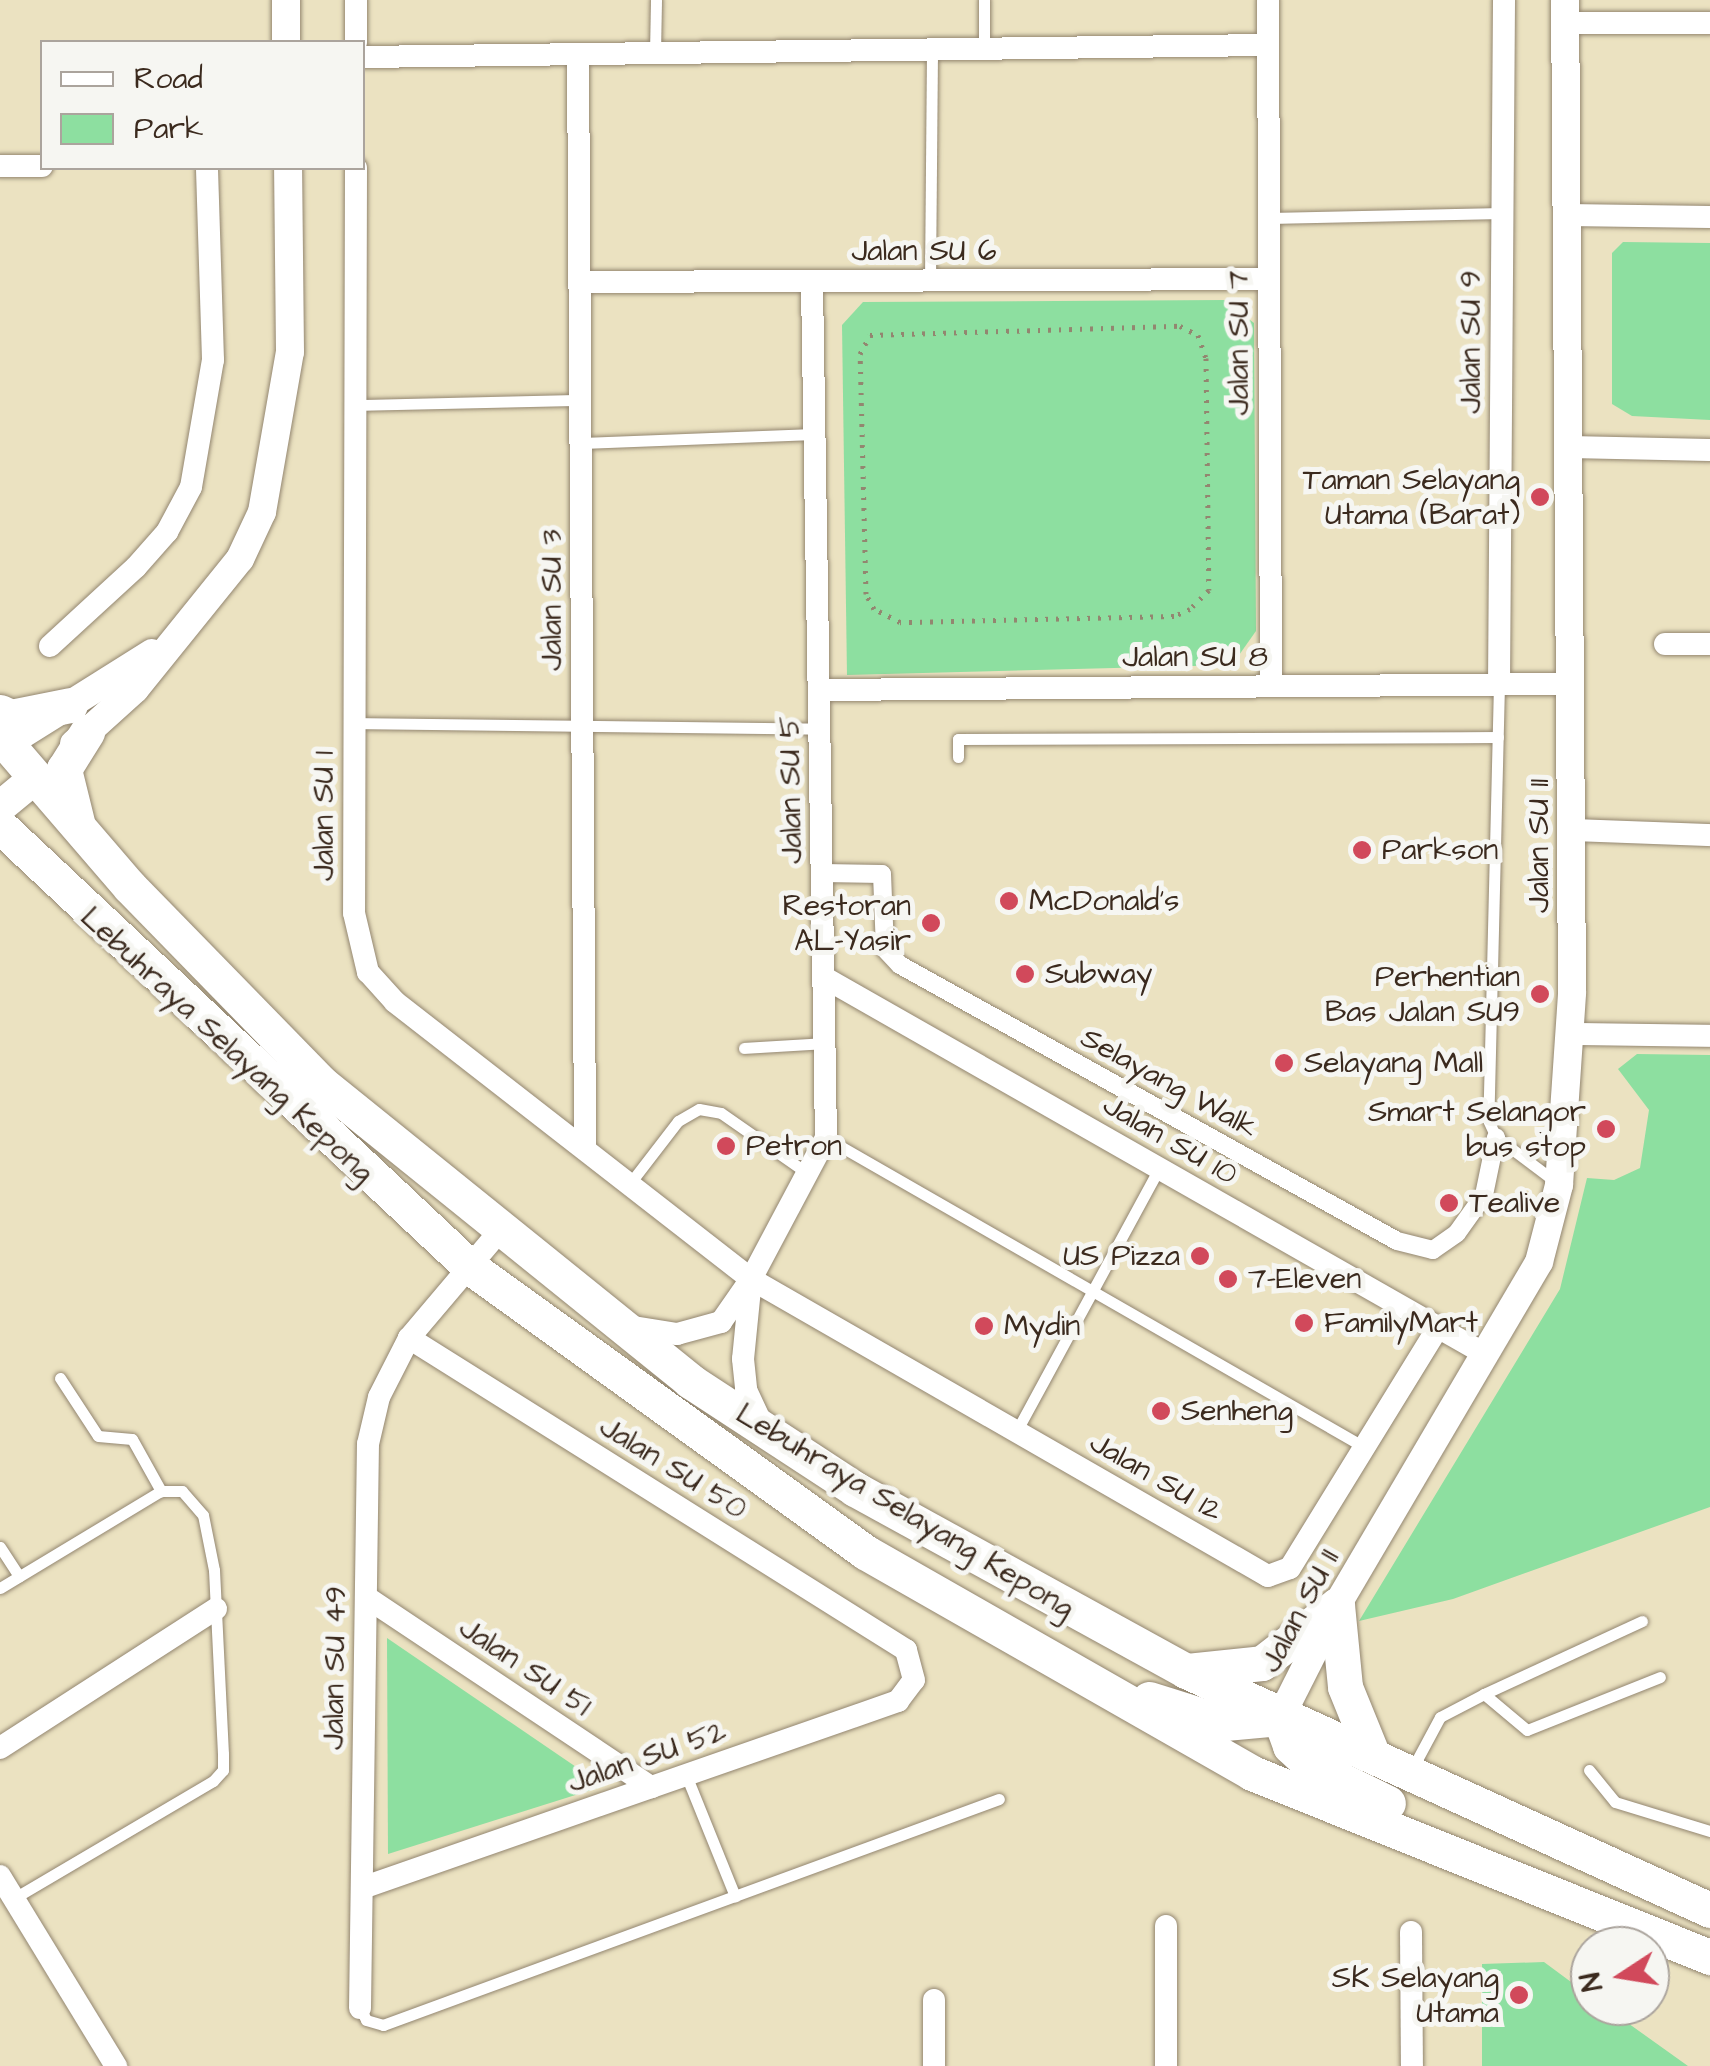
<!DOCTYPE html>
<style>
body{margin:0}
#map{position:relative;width:1710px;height:2066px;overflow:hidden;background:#ebe2c1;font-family:"Architects Daughter",sans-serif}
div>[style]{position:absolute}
.green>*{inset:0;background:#8ddfa0}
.path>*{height:5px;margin-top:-2.5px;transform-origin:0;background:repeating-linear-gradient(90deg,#938670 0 2.5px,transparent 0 10.5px)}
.roads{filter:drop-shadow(0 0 2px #938670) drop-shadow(0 0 2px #938670)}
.service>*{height:11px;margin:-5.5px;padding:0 5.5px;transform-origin:5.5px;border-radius:5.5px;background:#fff}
.pedestrian>*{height:18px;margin:-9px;padding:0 9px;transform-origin:9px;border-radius:9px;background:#fff}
.minor>*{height:22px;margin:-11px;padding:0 11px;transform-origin:11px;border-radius:11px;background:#fff}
.tertiary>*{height:28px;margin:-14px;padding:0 14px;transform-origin:14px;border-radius:14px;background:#fff}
.secondary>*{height:32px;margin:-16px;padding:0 16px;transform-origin:16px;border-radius:16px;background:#fff}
.primary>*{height:35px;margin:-17.5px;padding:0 17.5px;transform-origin:17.5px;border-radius:17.5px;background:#fff}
.dots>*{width:28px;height:28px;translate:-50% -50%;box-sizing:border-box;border:5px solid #f6f6f2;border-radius:50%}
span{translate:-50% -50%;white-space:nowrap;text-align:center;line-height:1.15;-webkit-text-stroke:10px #f6f6f2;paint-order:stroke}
.street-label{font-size:30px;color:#3b2a1e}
.poi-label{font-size:30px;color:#3b2a1e}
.right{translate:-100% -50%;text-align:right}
.left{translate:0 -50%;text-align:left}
.legend{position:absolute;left:40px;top:40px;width:325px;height:130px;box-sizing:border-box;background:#f6f6f2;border:2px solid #aba49d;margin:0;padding:12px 18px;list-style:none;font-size:30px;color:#3b2a1e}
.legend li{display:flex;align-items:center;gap:20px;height:50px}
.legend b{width:50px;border:2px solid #aba49d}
.north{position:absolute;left:1570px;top:1926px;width:100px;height:100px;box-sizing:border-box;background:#f6f6f2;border:2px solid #aba49d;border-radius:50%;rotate:258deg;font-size:28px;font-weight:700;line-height:40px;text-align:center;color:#3b2a1e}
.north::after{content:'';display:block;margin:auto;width:35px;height:45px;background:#d1495b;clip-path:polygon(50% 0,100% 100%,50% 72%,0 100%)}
</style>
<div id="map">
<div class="green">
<div style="clip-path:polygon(1623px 242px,1710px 243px,1710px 420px,1632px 416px,1612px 404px,1612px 253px)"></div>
<div style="clip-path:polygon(1224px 300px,1254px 323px,1256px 631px,1232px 665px,847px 675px,842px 325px,863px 302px)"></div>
<div style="clip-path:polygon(1637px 1054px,1710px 1055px,1710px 1507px,1453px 1599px,1359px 1621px,1560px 1289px,1587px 1178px,1614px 1180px,1640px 1168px,1649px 1110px,1618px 1069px)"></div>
<div style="clip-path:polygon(387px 1638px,604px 1786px,388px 1854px)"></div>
<div style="clip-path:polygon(1544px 1962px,1590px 1996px,1590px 2006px,1604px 2006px,1688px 2066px,1482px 2066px,1482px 1964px)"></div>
</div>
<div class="path">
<div style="left:1180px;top:326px;width:20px;rotate:27deg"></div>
<div style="left:1198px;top:335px;width:24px;rotate:71deg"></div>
<div style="left:1206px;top:358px;width:232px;rotate:89.3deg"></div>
<div style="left:1209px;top:590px;width:27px;rotate:135deg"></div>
<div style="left:1190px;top:609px;width:17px;rotate:156deg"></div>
<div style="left:1174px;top:616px;width:274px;rotate:178.7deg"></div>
<div style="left:900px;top:622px;width:29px;rotate:-153deg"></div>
<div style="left:874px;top:609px;width:17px;rotate:-118deg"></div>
<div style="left:866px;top:594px;width:240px;rotate:-91.4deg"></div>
<div style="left:860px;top:354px;width:21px;rotate:-62deg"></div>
<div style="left:870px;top:335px;width:310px;rotate:-1.7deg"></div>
</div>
<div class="roads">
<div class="service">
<div style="left:984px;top:0;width:49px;rotate:90deg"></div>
<div style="left:655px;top:53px;width:53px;rotate:-88.9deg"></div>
<div style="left:1269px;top:218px;width:233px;rotate:-1.2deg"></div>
<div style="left:930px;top:281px;width:231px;rotate:-89.5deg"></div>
<div style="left:358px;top:405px;width:222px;rotate:-1.3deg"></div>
<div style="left:581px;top:443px;width:234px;rotate:-2.2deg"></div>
<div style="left:1499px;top:684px;width:436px;rotate:91.4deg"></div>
<div style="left:1488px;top:1120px;width:19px;rotate:65deg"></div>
<div style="left:1496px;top:1137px;width:75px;rotate:36.9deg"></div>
<div style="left:354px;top:723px;width:466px;rotate:0.7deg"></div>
<div style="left:958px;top:757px;width:18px;rotate:-90deg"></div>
<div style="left:958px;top:739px;width:540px;rotate:-0.21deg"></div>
<div style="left:744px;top:1048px;width:81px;rotate:-3.5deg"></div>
<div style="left:826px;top:1138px;width:620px;rotate:29.87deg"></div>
<div style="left:631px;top:1182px;width:77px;rotate:-52.4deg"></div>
<div style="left:678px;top:1121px;width:24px;rotate:-30deg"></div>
<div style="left:699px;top:1109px;width:22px;rotate:10deg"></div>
<div style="left:721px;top:1113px;width:105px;rotate:34.9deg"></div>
<div style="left:60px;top:1378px;width:69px;rotate:56.8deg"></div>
<div style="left:98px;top:1436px;width:34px;rotate:5deg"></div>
<div style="left:132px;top:1439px;width:60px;rotate:60.9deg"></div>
<div style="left:1016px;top:1432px;width:299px;rotate:-61.5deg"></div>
<div style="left:0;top:1547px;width:35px;rotate:57deg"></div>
<div style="left:0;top:1588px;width:188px;rotate:-31.1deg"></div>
<div style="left:161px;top:1491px;width:21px"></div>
<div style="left:182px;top:1491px;width:32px;rotate:49deg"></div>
<div style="left:203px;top:1515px;width:56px;rotate:78.7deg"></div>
<div style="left:214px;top:1570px;width:184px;rotate:87.2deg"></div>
<div style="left:223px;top:1754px;width:16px;rotate:90deg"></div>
<div style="left:223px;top:1770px;width:15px;rotate:132deg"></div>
<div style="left:213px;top:1781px;width:231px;rotate:149.5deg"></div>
<div style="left:1484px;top:1694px;width:174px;rotate:-24.8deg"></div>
<div style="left:1589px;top:1770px;width:41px;rotate:50.9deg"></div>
<div style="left:1615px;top:1802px;width:99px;rotate:17deg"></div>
<div style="left:1411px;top:1771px;width:61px;rotate:-61.8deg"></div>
<div style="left:1440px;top:1717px;width:50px;rotate:-27.6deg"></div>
<div style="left:1484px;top:1694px;width:56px;rotate:39.9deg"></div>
<div style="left:1527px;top:1730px;width:143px;rotate:-21.7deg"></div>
<div style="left:686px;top:1775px;width:131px;rotate:68deg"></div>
<div style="left:360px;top:2008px;width:13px;rotate:63deg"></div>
<div style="left:366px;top:2020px;width:18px;rotate:16deg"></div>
<div style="left:383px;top:2025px;width:656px;rotate:-20.15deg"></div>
</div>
<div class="pedestrian">
<div style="left:823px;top:873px;width:59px;rotate:1deg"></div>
<div style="left:882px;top:874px;width:75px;rotate:87.7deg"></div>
<div style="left:885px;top:949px;width:22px;rotate:47deg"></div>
<div style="left:900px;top:965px;width:568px;rotate:29.04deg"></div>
<div style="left:1397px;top:1241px;width:37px;rotate:14deg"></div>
<div style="left:1433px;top:1250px;width:29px;rotate:-35deg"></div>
<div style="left:1457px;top:1233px;width:47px;rotate:-54.6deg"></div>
<div style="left:1484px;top:1195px;width:59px;rotate:-78.3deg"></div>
</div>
<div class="minor">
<div style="left:1268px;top:0;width:686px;rotate:89.75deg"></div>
<div style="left:1565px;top:23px;width:145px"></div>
<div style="left:356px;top:42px;width:42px;rotate:-90deg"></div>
<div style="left:578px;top:54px;width:1091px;rotate:89.63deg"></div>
<div style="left:362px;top:57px;width:906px;rotate:-0.76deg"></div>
<div style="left:0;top:166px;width:42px"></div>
<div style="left:356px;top:168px;width:745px;rotate:90.15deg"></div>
<div style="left:354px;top:913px;width:61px;rotate:76.7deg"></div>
<div style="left:368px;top:972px;width:40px;rotate:48deg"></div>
<div style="left:395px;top:1002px;width:451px;rotate:37.9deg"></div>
<div style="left:751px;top:1279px;width:596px;rotate:29.88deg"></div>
<div style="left:1268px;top:1576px;width:23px;rotate:-20deg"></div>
<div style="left:1290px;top:1568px;width:281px;rotate:-58.4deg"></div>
<div style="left:1567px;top:215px;width:143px;rotate:0.8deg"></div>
<div style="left:580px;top:282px;width:689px;rotate:-0.25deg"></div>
<div style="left:1569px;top:447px;width:141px;rotate:1.2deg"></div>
<div style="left:1665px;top:644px;width:45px"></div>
<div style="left:50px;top:646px;width:117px;rotate:-42.6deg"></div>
<div style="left:136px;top:567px;width:47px;rotate:-48.5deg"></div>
<div style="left:167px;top:532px;width:51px;rotate:-61.9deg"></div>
<div style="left:191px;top:487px;width:129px;rotate:-80.2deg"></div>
<div style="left:213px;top:360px;width:192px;rotate:-91.8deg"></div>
<div style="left:1499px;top:684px;width:684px;rotate:-89.58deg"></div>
<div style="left:820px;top:690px;width:751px;rotate:-0.46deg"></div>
<div style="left:1571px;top:830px;width:139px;rotate:2.1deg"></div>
<div style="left:825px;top:978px;width:760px;rotate:29.67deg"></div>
<div style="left:1572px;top:1034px;width:138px;rotate:0.8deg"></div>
<div style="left:751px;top:1279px;width:80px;rotate:95.7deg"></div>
<div style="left:743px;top:1359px;width:31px;rotate:84deg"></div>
<div style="left:746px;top:1390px;width:40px;rotate:65deg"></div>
<div style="left:621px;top:1325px;width:57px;rotate:9.1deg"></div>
<div style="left:677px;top:1334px;width:46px;rotate:-15.3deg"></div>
<div style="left:721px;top:1322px;width:52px;rotate:-55.1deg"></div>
<div style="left:751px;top:1279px;width:160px;rotate:-62deg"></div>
<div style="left:826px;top:1138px;width:857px;rotate:-90.94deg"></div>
<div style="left:366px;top:1597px;width:343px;rotate:33.7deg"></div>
<div style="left:0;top:1748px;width:257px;rotate:-32.8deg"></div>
<div style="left:0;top:1876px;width:223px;rotate:58.6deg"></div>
<div style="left:362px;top:1888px;width:568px;rotate:-19.23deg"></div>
<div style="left:898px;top:1701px;width:26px;rotate:-53deg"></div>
<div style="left:914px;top:1680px;width:31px;rotate:-105deg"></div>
<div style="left:906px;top:1650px;width:587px;rotate:-147.88deg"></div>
<div style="left:1411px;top:1932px;width:134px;rotate:89.6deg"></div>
<div style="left:934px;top:2000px;width:66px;rotate:90deg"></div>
<div style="left:360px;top:2008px;width:564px;rotate:-89.19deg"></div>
<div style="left:368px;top:1444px;width:48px;rotate:-76.8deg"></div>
<div style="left:379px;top:1397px;width:66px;rotate:-63deg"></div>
<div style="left:409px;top:1338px;width:139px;rotate:-49.7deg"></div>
<div style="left:1166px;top:2066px;width:140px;rotate:-90deg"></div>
</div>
<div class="tertiary">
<div style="left:286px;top:42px;width:42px;rotate:-90deg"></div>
<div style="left:7px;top:744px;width:171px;rotate:-32.1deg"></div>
<div style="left:74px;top:744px;width:82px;rotate:-42deg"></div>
<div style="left:135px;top:689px;width:167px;rotate:-51.1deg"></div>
<div style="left:240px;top:559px;width:52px;rotate:-64.9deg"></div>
<div style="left:262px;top:512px;width:162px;rotate:-80.1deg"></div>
<div style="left:290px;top:352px;width:184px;rotate:-90.6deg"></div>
<div style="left:1280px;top:1718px;width:127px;rotate:-63.2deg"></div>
<div style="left:1337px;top:1605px;width:398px;rotate:-59.5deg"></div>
<div style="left:1539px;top:1262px;width:80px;rotate:-75.4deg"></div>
<div style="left:1559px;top:1185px;width:193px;rotate:-86.1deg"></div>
<div style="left:1572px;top:992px;width:992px;rotate:-90.4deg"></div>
</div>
<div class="secondary">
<div style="left:0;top:807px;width:45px;rotate:-39.6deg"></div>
</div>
<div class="primary">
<div style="left:0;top:712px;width:12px;rotate:24deg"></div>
<div style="left:11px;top:717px;width:60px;rotate:-11.5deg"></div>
<div style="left:0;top:736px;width:199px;rotate:49.3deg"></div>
<div style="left:130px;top:887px;width:272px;rotate:45.7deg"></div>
<div style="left:320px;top:1082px;width:476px;rotate:38.9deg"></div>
<div style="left:690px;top:1381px;width:197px;rotate:33.2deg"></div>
<div style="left:855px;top:1489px;width:378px;rotate:28.8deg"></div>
<div style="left:1186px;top:1671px;width:576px;rotate:24.52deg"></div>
<div style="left:77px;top:822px;width:55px;rotate:-103.8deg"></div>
<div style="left:64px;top:769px;width:44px;rotate:-58.1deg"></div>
<div style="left:0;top:826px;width:645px;rotate:43.18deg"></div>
<div style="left:470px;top:1267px;width:487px;rotate:35.8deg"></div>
<div style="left:865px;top:1552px;width:446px;rotate:29.7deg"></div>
<div style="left:1252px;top:1773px;width:494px;rotate:21.9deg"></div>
<div style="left:1337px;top:1605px;width:82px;rotate:84.4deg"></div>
<div style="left:1345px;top:1687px;width:74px;rotate:67.9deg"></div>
<div style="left:1187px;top:1671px;width:75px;rotate:-6.1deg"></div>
<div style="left:1262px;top:1663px;width:95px;rotate:-37.7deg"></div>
<div style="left:1149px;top:1699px;width:80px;rotate:17.5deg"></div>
<div style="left:1225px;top:1723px;width:55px;rotate:-5.2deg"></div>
<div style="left:1280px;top:1718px;width:30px;rotate:70deg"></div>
<div style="left:1290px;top:1746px;width:26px;rotate:43deg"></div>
<div style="left:1309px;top:1764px;width:88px;rotate:26.3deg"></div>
</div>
</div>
<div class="dots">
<div style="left:1540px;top:497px;background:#d1495b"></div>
<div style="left:1362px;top:850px;background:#d1495b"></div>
<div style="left:1009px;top:901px;background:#d1495b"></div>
<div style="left:931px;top:923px;background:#d1495b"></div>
<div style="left:1025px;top:974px;background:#d1495b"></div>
<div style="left:1540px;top:994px;background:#d1495b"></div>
<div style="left:1284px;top:1063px;background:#d1495b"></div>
<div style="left:1606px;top:1129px;background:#d1495b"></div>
<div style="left:726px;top:1146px;background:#d1495b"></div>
<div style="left:1449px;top:1203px;background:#d1495b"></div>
<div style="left:1200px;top:1256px;background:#d1495b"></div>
<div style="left:1228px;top:1279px;background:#d1495b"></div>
<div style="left:1304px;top:1323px;background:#d1495b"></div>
<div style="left:984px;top:1326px;background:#d1495b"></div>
<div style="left:1161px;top:1411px;background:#d1495b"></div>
<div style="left:1519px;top:1995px;background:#d1495b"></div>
</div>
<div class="street-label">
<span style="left:924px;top:251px">Jalan SU 6</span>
<span style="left:1471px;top:342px;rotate:-90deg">Jalan SU 9</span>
<span style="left:1239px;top:343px;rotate:-90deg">Jalan SU 7</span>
<span style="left:552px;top:600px;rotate:-90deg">Jalan SU 3</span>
<span style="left:1195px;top:657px">Jalan SU 8</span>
<span style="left:791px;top:790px;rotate:-91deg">Jalan SU 5</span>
<span style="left:324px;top:816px;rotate:-90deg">Jalan SU 1</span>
<span style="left:1539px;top:846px;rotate:-90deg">Jalan SU 11</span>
<span style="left:227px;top:1045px;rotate:43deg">Lebuhraya Selayang Kepong</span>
<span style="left:1169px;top:1083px;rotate:29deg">Selayang Walk</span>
<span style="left:1170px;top:1140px;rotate:30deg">Jalan SU 10</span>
<span style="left:673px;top:1468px;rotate:32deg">Jalan SU 50</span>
<span style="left:1156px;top:1477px;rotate:30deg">Jalan SU 12</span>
<span style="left:905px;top:1511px;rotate:31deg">Lebuhraya Selayang Kepong</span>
<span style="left:1300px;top:1611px;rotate:-62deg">Jalan SU 11</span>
<span style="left:525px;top:1667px;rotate:34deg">Jalan SU 51</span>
<span style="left:335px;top:1668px;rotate:-89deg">Jalan SU 49</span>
<span style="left:647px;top:1757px;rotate:-19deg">Jalan SU 52</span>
</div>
<div class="poi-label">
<span class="right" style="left:1520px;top:497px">Taman Selayang<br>Utama (Barat)</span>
<span class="left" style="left:1382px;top:850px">Parkson</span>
<span class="left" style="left:1029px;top:901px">McDonald's</span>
<span class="right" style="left:911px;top:923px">Restoran<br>AL-Yasir</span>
<span class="left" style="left:1045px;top:974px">Subway</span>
<span class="right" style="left:1520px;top:994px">Perhentian<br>Bas Jalan SU9</span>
<span class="left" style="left:1304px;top:1063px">Selayang Mall</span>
<span class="right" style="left:1586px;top:1129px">Smart Selangor<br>bus stop</span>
<span class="left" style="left:746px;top:1146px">Petron</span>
<span class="left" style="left:1469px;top:1203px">Tealive</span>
<span class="right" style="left:1180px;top:1256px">US Pizza</span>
<span class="left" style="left:1248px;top:1279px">7-Eleven</span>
<span class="left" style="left:1324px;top:1323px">FamilyMart</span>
<span class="left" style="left:1004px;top:1326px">Mydin</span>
<span class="left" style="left:1181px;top:1411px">Senheng</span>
<span class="right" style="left:1499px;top:1995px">SK Selayang<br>Utama</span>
</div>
<ul class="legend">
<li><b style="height:12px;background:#fff"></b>Road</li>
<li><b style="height:28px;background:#8ddfa0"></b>Park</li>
</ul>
<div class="north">N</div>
</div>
